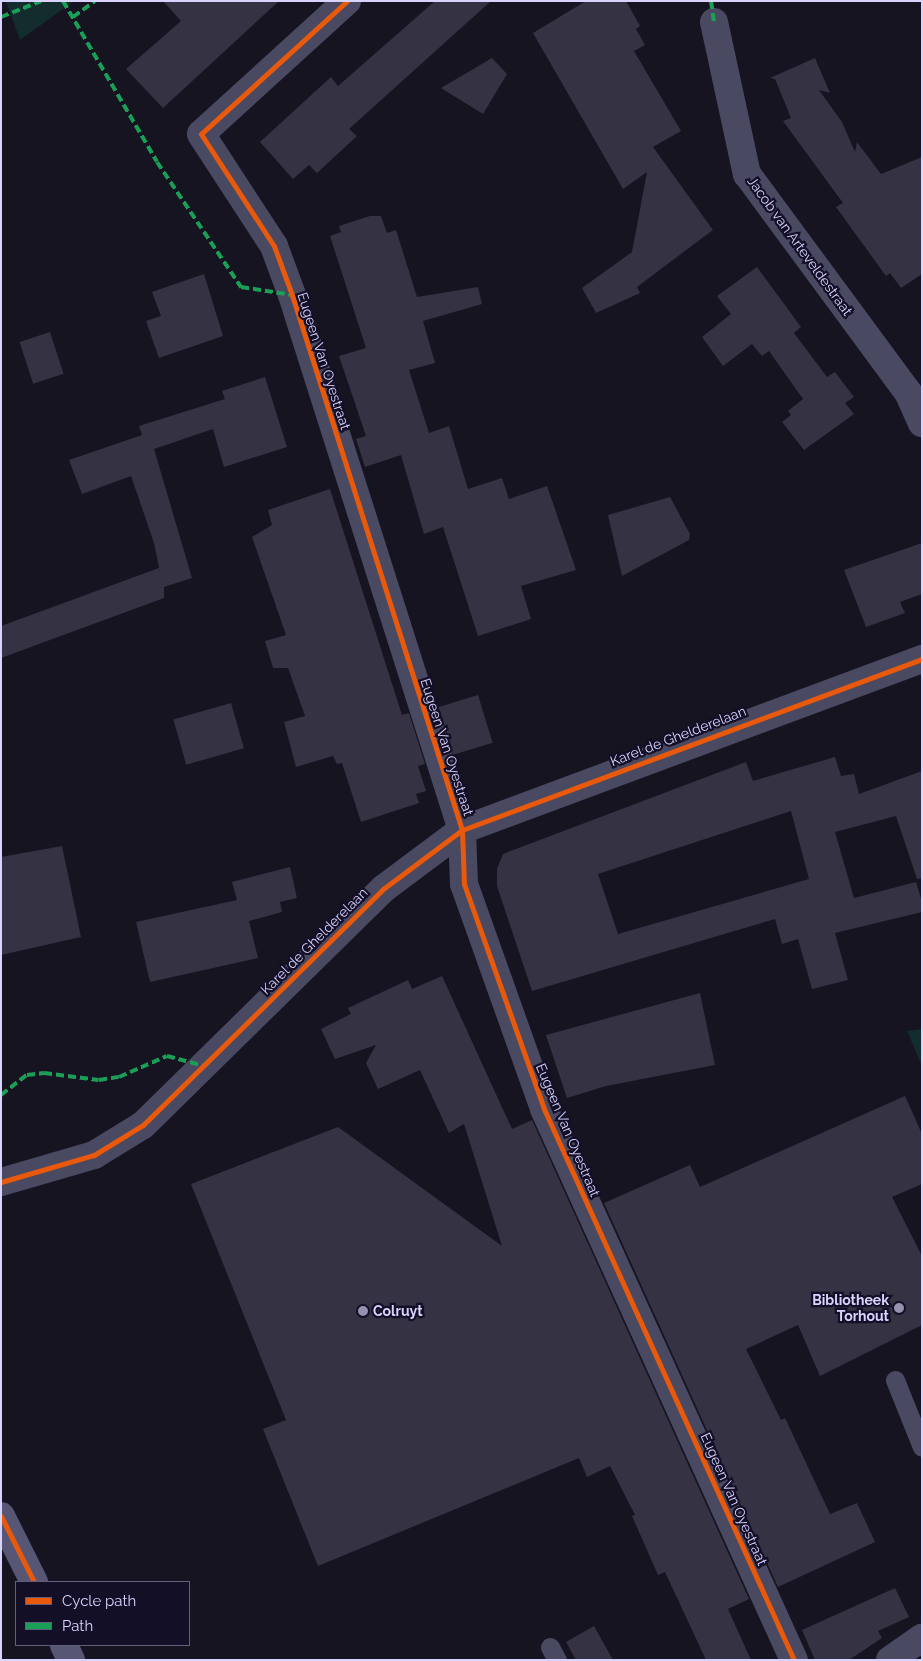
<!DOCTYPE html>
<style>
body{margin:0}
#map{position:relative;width:923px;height:1661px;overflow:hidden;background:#161421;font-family:Raleway,sans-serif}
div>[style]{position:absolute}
.green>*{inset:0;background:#132c2d}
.building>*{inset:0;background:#343243;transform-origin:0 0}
.lane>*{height:19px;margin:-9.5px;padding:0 9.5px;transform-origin:9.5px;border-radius:9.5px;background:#4a4962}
.street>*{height:28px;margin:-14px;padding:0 14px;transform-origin:14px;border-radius:14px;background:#4a4962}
.secondary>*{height:28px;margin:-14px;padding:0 14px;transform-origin:14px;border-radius:14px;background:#575674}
.quiet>*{height:4px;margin-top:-2px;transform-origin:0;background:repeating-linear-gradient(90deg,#1a9f57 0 8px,transparent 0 12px)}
.cycleway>*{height:5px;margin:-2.5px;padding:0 2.5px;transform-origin:2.5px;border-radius:2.5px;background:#e8590c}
.dots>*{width:14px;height:14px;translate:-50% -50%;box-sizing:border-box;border:2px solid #130f26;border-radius:50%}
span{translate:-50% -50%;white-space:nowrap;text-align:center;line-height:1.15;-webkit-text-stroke:4.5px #130f26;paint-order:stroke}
.street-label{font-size:14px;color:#d9d4ff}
.poi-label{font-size:14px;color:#d9d4ff;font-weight:700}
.right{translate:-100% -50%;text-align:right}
.left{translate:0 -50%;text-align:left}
.frame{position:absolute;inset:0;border:2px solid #d9d4ff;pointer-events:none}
.legend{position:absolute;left:15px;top:1581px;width:175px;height:65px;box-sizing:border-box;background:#130f26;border:1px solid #625e7d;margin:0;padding:6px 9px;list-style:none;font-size:15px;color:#d9d4ff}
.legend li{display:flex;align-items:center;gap:10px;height:25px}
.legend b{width:25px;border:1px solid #625e7d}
</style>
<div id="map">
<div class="green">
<div style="clip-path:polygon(6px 1px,74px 1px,20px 40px)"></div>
<div style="clip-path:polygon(922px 1029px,922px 1066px,907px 1031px)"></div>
</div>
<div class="building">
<div style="clip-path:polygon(163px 1px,279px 1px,163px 108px,126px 69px,181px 21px)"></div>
<div style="clip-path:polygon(435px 1px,491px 1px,349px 129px,357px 136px,317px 173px,309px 165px,293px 179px,260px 142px,331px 77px,338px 86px)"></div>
<div style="clip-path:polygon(586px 1px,626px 1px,640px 26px,636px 29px,645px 45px,634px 51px,681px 131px,653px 147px,713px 230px,637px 287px,640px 293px,596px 313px,582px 288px,632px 252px,647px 172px,623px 189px,533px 33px)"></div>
<div style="clip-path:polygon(492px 58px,507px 74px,483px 114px,441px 88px)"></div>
<div style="clip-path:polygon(815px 58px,830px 93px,819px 90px,842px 122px,855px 152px,857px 142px,881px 174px,922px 157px,922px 274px,901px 288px,890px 273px,886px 276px,836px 207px,843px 203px,783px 121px,791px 118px,775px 79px,770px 78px)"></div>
<div style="clip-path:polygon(370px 216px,381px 216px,387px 233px,396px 230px,417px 297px,478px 287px,482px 304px,423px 321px,435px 363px,409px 370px,429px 433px,449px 426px,468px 489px,502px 478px,509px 499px,547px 486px,576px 570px,521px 586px,531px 619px,478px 636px,443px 527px,424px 534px,401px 455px,365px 467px,356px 439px,366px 436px,339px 356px,366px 348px,330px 236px,341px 232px,339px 226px)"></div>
<div style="clip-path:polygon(757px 267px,801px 327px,794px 333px,827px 377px,835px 372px,854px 397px,845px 403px,854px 414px,804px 450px,782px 422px,791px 415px,788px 411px,803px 399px,769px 351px,762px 356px,752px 344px,723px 366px,702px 337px,731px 314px,717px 296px)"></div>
<div style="clip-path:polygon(204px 274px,223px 336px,159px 358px,146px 321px,161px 316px,152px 292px)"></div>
<div style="left:50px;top:332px;width:44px;height:32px;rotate:72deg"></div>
<div style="clip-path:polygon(265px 377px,287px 447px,224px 467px,213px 429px,154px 449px,192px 578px,164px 587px,164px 598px,1px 658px,1px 626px,159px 568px,161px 577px,154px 543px,131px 476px,82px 494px,69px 460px,142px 435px,139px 426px,225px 399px,222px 391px)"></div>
<div style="clip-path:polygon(330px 489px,402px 715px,409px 713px,425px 764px,418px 766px,426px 791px,416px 794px,419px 803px,361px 822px,342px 763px,337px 764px,333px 756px,296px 767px,284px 722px,305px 716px,288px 668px,273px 668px,265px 641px,286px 635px,252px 537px,272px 525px,268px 510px)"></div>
<div style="clip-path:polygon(670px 497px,690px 534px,689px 540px,622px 576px,608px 515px)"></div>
<div style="clip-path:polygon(922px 543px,922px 594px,900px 602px,905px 613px,866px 627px,844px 570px)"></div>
<div style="left:478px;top:695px;width:50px;height:41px;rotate:73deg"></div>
<div style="left:231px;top:703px;width:47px;height:60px;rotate:74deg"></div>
<div style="clip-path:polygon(evenodd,835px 757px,841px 776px,854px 774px,859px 794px,922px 771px,922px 878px,917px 879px,896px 816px,835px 832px,854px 898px,916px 882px,922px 902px,922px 912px,835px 933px,848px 980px,812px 989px,798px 939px,782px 944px,775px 919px,532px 991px,497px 886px,497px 869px,503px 854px,746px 762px,753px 781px,835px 757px,791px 811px,809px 879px,618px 934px,598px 874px,791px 811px)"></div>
<div style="clip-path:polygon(62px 846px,81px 937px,1px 955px,1px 857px)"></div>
<div style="clip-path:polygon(290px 867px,297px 898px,280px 902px,282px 912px,249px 921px,258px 958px,150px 982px,136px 922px,237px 900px,232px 882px)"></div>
<div style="clip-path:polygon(442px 976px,512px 1129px,532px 1120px,749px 1599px,728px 1609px,751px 1660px,706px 1660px,665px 1572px,658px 1575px,632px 1516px,635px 1515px,610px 1466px,587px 1477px,579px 1458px,318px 1566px,263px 1429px,286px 1420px,191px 1184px,338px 1127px,502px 1246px,464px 1124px,449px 1133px,420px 1070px,378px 1089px,366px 1063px,376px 1045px,335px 1059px,321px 1029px,351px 1014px,348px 1008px,408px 980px,412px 989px)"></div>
<div style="clip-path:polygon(700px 993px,715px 1065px,606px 1086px,567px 1098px,546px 1035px)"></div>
<div style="clip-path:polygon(905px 1096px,922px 1134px,922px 1184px,892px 1197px,922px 1256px,922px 1325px,820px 1376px,798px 1325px,746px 1349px,781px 1420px,785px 1418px,830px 1514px,857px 1503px,875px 1542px,778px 1587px,604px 1203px,690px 1165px,700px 1187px)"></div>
<div style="clip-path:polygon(895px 1588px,909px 1617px,878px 1631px,882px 1638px,849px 1660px,815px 1660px,802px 1630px)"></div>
<div style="clip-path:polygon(594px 1626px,613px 1660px,576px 1660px,566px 1642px)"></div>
</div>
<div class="lane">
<div style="left:895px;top:1380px;width:72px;rotate:68.1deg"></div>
<div style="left:550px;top:1647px;width:15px;rotate:62deg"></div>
</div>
<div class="street">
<div style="left:347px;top:1px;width:197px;rotate:137.7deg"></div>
<div style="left:201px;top:134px;width:134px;rotate:56.9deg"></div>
<div style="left:274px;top:246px;width:52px;rotate:69.8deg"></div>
<div style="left:292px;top:295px;width:561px;rotate:72.37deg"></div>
<div style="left:462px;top:830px;width:54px;rotate:87.9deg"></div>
<div style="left:464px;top:884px;width:239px;rotate:70.4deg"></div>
<div style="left:544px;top:1109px;width:605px;rotate:65.6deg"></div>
<div style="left:714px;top:22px;width:156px;rotate:77.8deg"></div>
<div style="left:747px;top:174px;width:271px;rotate:53.6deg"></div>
<div style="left:908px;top:392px;width:34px;rotate:66deg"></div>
<div style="left:1px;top:1182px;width:97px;rotate:-16.2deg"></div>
<div style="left:94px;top:1155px;width:57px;rotate:-31.5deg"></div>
<div style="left:143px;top:1125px;width:337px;rotate:-44.5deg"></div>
<div style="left:383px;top:889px;width:99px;rotate:-36.8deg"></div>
<div style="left:462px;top:830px;width:491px;rotate:-20.4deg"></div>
<div style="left:890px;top:1660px;width:39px;rotate:-35deg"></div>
</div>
<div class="secondary">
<div style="left:1px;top:1516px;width:74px;rotate:63.4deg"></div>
<div style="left:64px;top:1645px;width:17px;rotate:65deg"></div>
</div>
<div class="quiet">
<div style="left:63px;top:1px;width:186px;rotate:59.7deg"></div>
<div style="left:157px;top:162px;width:151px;rotate:56.1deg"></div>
<div style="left:241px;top:287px;width:52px;rotate:8.9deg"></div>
<div style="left:711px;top:1px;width:21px;rotate:82deg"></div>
<div style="left:1px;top:17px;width:43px;rotate:-21.8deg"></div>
<div style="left:73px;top:17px;width:27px;rotate:-36deg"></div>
<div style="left:1px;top:1095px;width:33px;rotate:-38deg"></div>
<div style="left:27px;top:1075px;width:17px;rotate:-7deg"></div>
<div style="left:44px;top:1073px;width:55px;rotate:7.3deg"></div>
<div style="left:99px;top:1080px;width:20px;rotate:-9deg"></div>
<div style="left:119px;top:1077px;width:52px;rotate:-23.6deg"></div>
<div style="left:167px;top:1056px;width:38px;rotate:15deg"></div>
</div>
<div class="cycleway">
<div style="left:347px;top:1px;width:197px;rotate:137.7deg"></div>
<div style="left:201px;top:134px;width:134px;rotate:56.9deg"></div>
<div style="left:274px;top:246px;width:52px;rotate:69.8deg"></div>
<div style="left:292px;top:295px;width:561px;rotate:72.37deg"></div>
<div style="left:462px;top:830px;width:54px;rotate:87.9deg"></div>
<div style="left:464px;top:884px;width:239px;rotate:70.4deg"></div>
<div style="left:544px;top:1109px;width:605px;rotate:65.6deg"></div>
<div style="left:1px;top:1182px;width:97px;rotate:-16.2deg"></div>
<div style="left:94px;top:1155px;width:57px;rotate:-31.5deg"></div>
<div style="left:143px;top:1125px;width:337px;rotate:-44.5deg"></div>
<div style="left:383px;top:889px;width:99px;rotate:-36.8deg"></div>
<div style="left:462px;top:830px;width:491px;rotate:-20.4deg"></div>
<div style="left:1px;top:1516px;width:74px;rotate:63.4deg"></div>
</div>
<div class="dots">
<div style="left:899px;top:1308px;background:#9591b1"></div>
<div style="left:363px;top:1311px;background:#9591b1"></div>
</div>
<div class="street-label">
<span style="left:800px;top:246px;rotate:54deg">Jacob van Arteveldestraat</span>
<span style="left:324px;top:361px;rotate:72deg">Eugeen Van Oyestraat</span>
<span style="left:678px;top:736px;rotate:-21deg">Karel de Ghelderelaan</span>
<span style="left:447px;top:747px;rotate:72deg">Eugeen Van Oyestraat</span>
<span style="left:314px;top:941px;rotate:-45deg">Karel de Ghelderelaan</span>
<span style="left:568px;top:1130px;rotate:67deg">Eugeen Van Oyestraat</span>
<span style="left:734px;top:1499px;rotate:66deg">Eugeen Van Oyestraat</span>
</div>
<div class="poi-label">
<span class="right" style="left:889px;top:1308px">Bibliotheek<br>Torhout</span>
<span class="left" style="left:373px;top:1311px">Colruyt</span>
</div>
<div class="frame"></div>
<ul class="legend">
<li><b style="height:6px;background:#e8590c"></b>Cycle path</li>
<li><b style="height:6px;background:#1a9f57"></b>Path</li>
</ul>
</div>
